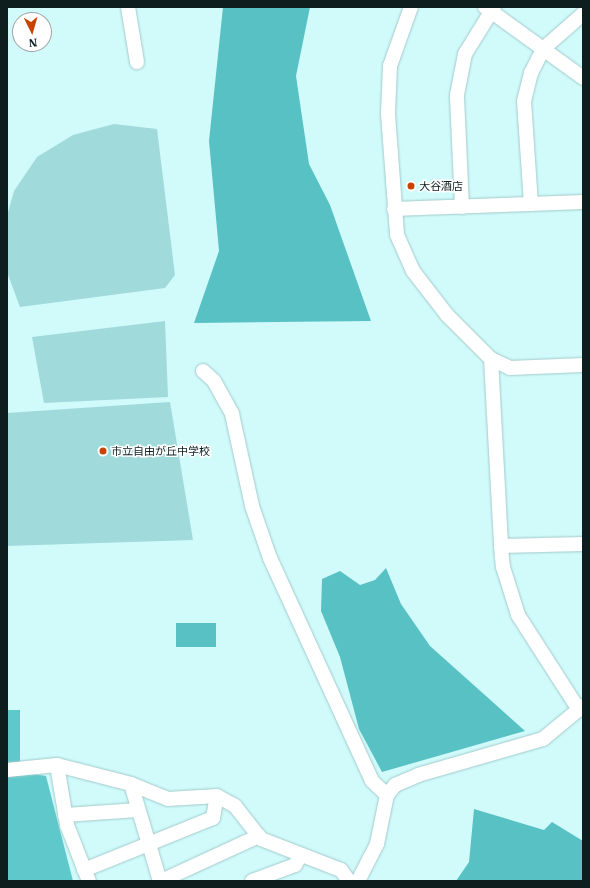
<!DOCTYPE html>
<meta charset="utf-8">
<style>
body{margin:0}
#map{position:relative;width:590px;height:888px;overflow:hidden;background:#d1fafb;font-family:"IBM Plex Serif","Noto Sans JP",serif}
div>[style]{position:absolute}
.green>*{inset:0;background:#a1dadb}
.forest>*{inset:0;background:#5fc8cb}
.water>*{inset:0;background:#58c1c4;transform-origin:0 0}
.roads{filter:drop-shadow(0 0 1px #a2cacb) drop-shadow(0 0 1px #a2cacb)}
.minor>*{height:14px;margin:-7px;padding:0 7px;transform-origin:7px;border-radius:7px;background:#fff}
.dots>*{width:11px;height:11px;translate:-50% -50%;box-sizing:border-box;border:2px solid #fff;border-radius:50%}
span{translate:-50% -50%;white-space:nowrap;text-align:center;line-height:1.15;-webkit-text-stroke:3px #fff;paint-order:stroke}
.poi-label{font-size:11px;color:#0e1e1e}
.left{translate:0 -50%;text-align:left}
.frame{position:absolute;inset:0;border:8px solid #0e1e1e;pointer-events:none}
.north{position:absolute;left:12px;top:12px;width:40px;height:40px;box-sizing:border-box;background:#fff;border:1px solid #9fa5a5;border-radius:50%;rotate:175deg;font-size:11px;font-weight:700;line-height:16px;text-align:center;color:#0e1e1e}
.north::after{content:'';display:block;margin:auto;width:14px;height:18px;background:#c84200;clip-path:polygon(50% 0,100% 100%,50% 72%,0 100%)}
</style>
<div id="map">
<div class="green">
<div style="clip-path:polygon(114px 124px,157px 129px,175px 275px,165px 288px,20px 307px,7px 272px,7px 216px,14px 191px,37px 157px,73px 135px)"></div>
<div style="clip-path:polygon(165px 321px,168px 397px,44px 403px,32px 337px)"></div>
<div style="clip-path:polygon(170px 402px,193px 540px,7px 546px,7px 413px)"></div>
</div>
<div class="forest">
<div style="clip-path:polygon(7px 710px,20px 710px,20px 772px,46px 776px,73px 881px,7px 881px)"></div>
</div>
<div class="water">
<div style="clip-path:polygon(223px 7px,310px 7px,296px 76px,309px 164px,330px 205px,371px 321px,194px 323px,219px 251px,209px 141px)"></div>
<div style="clip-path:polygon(386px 568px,401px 604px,430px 646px,525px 731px,382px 772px,359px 729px,340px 657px,321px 611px,322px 579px,340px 571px,360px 585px,375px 580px)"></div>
<div style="left:176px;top:623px;width:40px;height:24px"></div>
<div style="clip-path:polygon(474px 809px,544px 830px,552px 822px,583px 841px,583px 881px,456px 881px,469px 862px)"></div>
</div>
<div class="roads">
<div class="minor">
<div style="left:128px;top:7px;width:56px;rotate:80.7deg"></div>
<div style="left:411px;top:7px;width:63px;rotate:109.6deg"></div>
<div style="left:390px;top:66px;width:48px;rotate:92.4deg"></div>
<div style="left:388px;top:114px;width:121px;rotate:85.7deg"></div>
<div style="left:397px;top:235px;width:39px;rotate:66deg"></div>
<div style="left:413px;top:271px;width:56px;rotate:52.3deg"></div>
<div style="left:447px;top:315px;width:62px;rotate:45deg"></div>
<div style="left:491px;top:359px;width:21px;rotate:25deg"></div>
<div style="left:510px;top:368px;width:73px;rotate:-2.4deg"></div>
<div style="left:485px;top:7px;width:121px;rotate:35.9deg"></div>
<div style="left:531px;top:204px;width:103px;rotate:-93.9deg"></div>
<div style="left:524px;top:101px;width:29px;rotate:-76deg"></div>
<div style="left:531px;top:73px;width:27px;rotate:-63deg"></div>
<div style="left:543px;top:49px;width:53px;rotate:-41.2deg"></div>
<div style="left:462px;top:207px;width:112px;rotate:-92.6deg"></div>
<div style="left:457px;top:95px;width:42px;rotate:-79deg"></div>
<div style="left:465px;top:54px;width:55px;rotate:-58.3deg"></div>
<div style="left:394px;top:209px;width:189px;rotate:-2.1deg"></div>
<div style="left:491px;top:359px;width:187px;rotate:86.9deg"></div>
<div style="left:501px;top:546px;width:82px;rotate:-1.4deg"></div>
<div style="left:203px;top:371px;width:15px;rotate:42deg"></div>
<div style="left:214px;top:381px;width:38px;rotate:61deg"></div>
<div style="left:232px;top:414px;width:94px;rotate:77.7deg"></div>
<div style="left:252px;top:506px;width:55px;rotate:70.9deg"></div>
<div style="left:270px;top:558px;width:245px;rotate:65.4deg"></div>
<div style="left:372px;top:781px;width:21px;rotate:43deg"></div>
<div style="left:501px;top:546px;width:21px;rotate:85deg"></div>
<div style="left:503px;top:567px;width:50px;rotate:72.6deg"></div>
<div style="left:518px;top:615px;width:113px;rotate:57.3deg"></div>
<div style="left:57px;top:765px;width:61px;rotate:80.5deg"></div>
<div style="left:67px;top:825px;width:60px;rotate:68.6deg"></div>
<div style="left:7px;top:770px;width:50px;rotate:-5.7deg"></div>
<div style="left:57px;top:765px;width:76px;rotate:14.4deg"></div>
<div style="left:131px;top:784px;width:40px;rotate:22deg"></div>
<div style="left:168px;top:799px;width:49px;rotate:-3.5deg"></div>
<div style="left:217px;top:796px;width:21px;rotate:29deg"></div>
<div style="left:235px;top:806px;width:42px;rotate:51.8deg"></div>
<div style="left:261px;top:839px;width:86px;rotate:21.2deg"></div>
<div style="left:341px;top:870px;width:14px;rotate:54deg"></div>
<div style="left:131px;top:784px;width:101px;rotate:73.4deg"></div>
<div style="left:65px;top:815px;width:73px;rotate:-3.9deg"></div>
<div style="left:84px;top:870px;width:139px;rotate:-22deg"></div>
<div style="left:213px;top:818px;width:22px;rotate:-80deg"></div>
<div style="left:161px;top:881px;width:108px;rotate:-24.7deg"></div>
<div style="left:252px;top:881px;width:46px;rotate:-20.4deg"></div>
<div style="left:295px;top:865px;width:12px;rotate:-59deg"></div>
<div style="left:358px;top:881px;width:42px;rotate:-62.8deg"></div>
<div style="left:377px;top:844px;width:50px;rotate:-78.5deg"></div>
<div style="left:387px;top:795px;width:13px;rotate:-51deg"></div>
<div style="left:395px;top:785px;width:25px;rotate:-23deg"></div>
<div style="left:418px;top:775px;width:130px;rotate:-16.1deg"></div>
<div style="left:543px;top:739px;width:52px;rotate:-39.5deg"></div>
</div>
</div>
<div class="dots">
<div style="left:411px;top:186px;background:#c84200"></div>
<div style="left:103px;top:451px;background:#c84200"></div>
</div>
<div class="poi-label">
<span class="left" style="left:419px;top:186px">大谷酒店</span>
<span class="left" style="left:111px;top:451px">市立自由が丘中学校</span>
</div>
<div class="frame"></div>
<div class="north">N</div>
</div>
